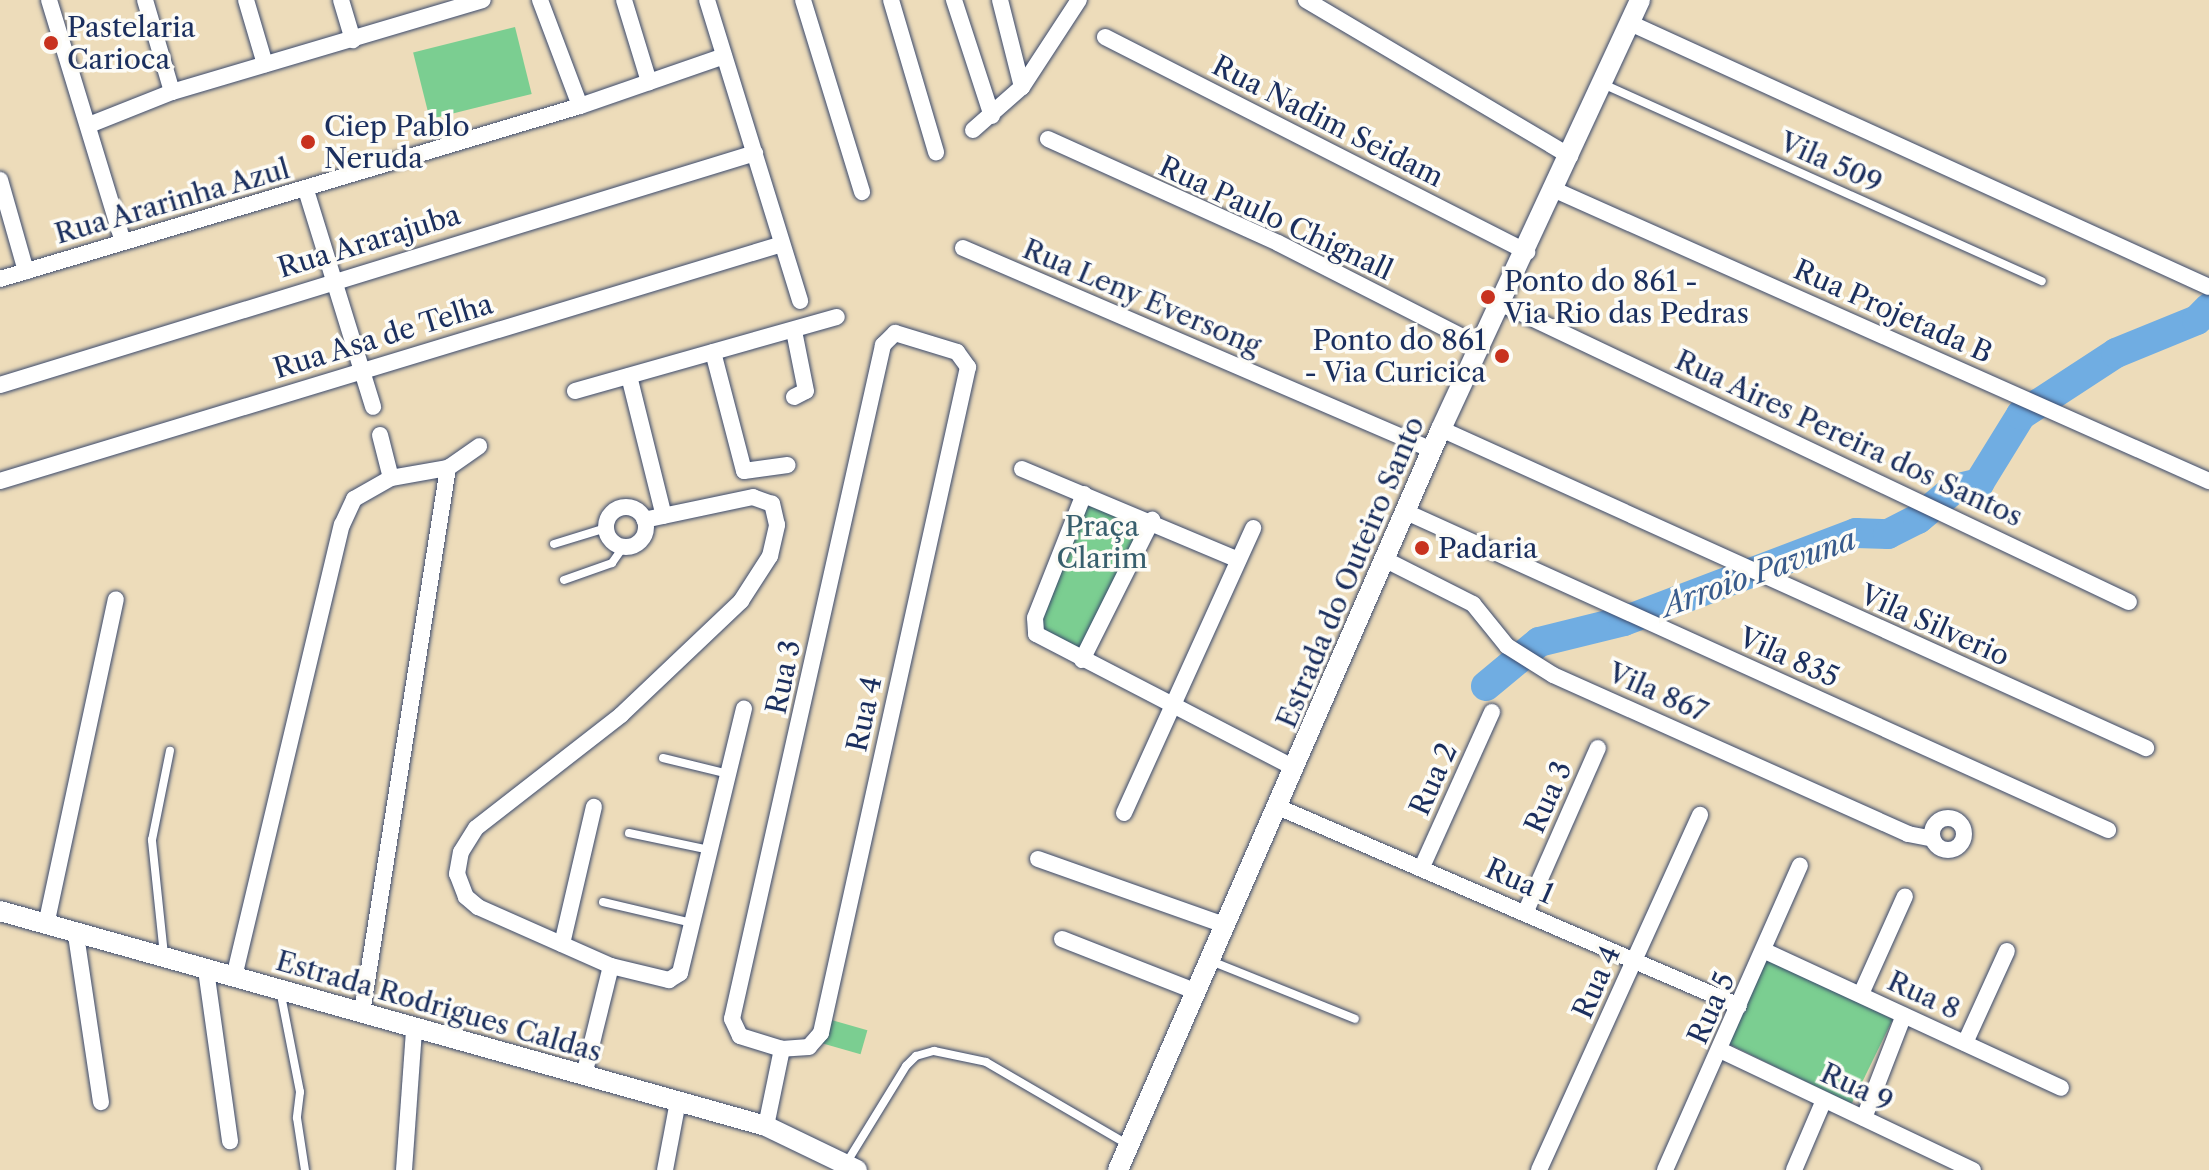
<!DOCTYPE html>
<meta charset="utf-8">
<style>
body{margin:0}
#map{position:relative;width:2209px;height:1170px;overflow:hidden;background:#eddcba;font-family:"Libre Caslon Text",serif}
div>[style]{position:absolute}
.green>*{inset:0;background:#7bce91;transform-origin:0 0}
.river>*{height:30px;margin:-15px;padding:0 15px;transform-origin:15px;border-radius:15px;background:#70ade2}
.roads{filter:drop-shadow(0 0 2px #3a496c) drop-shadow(0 0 2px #3a496c)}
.service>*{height:8px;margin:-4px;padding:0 4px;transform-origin:4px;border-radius:4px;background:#fff}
.minor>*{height:16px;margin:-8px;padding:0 8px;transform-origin:8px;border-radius:8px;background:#fff}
.minor>.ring{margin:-8px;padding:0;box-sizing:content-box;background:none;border:16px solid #fff;border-radius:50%}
.tertiary>*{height:20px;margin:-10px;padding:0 10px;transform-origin:10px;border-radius:10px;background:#fff}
.dots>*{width:22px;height:22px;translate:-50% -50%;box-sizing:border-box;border:4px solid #fdfcf7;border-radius:50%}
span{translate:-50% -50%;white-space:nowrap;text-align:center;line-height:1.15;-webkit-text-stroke:7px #fdfcf7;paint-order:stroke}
.poi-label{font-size:28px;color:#1b2f5e}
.left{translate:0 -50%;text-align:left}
.right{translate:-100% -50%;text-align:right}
.street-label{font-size:28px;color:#1b2f5e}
.park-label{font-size:28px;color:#385f6d}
.water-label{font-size:30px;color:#395b8c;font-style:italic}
</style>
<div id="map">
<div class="green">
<div style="left:515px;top:27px;width:69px;height:105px;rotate:76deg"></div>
<div style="clip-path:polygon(1084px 494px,1152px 520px,1082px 660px,1034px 624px)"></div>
<div style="left:1767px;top:958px;width:140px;height:94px;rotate:26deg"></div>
<div style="left:828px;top:1019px;width:41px;height:25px;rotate:16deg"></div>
</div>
<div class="river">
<div style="left:1486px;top:686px;width:69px;rotate:-39.7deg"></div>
<div style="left:1539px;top:642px;width:88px;rotate:-13.9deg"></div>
<div style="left:1624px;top:621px;width:248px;rotate:-20.8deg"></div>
<div style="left:1856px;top:533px;width:32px;rotate:2deg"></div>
<div style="left:1888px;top:534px;width:34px;rotate:-27deg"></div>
<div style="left:1918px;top:519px;width:47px;rotate:-39.8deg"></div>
<div style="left:1954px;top:489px;width:26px;rotate:-13deg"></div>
<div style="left:1979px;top:483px;width:80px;rotate:-58.3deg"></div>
<div style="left:2021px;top:415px;width:113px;rotate:-33.1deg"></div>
<div style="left:2116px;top:353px;width:87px;rotate:-22.2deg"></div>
<div style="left:2197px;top:320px;width:17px;rotate:-45deg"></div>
</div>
<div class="roads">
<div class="service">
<div style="left:1603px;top:84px;width:481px;rotate:24.2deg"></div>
<div style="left:554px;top:544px;width:54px;rotate:-17.1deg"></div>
<div style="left:564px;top:580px;width:51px;rotate:-19.5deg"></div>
<div style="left:612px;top:563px;width:19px;rotate:-55deg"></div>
<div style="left:663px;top:758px;width:67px;rotate:13.8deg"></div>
<div style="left:629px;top:833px;width:83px;rotate:11.9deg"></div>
<div style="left:603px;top:902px;width:91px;rotate:13.3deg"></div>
<div style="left:164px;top:955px;width:116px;rotate:-96deg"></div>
<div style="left:152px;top:840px;width:91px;rotate:-78.6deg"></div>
<div style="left:1211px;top:961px;width:155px;rotate:21.9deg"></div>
<div style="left:280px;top:990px;width:104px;rotate:78.9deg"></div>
<div style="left:300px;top:1092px;width:26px;rotate:97deg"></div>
<div style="left:297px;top:1118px;width:53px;rotate:81.3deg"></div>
<div style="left:847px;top:1162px;width:113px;rotate:-58.4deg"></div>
<div style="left:906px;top:1066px;width:14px;rotate:-45deg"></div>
<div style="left:916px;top:1056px;width:19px;rotate:-16deg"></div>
<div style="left:934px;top:1051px;width:53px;rotate:11.9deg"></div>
<div style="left:986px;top:1062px;width:163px;rotate:30.2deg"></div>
</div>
<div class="minor">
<div style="left:49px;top:0;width:253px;rotate:73deg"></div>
<div style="left:145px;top:0;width:96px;rotate:73.6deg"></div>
<div style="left:246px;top:0;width:67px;rotate:73.5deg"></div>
<div style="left:341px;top:0;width:42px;rotate:73.3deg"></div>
<div style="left:540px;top:0;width:113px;rotate:69.3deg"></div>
<div style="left:624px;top:0;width:86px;rotate:73deg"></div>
<div style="left:707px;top:0;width:315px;rotate:72.8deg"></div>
<div style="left:803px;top:0;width:201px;rotate:72.9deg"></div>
<div style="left:891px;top:0;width:159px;rotate:73.5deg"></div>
<div style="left:954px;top:0;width:122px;rotate:71.9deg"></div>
<div style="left:1000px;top:0;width:90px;rotate:75.8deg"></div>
<div style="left:1306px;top:0;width:307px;rotate:30.6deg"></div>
<div style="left:1630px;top:23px;width:636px;rotate:24.51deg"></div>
<div style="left:1105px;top:37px;width:474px;rotate:27deg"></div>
<div style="left:89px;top:125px;width:89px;rotate:-21.7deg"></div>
<div style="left:172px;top:92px;width:324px;rotate:-16.5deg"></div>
<div style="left:973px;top:130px;width:65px;rotate:-41.3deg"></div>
<div style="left:1022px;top:87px;width:104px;rotate:-56.8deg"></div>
<div style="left:1048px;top:139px;width:252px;rotate:24.3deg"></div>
<div style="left:1278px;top:243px;width:229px;rotate:27deg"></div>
<div style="left:0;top:180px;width:95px;rotate:74.1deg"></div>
<div style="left:306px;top:190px;width:227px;rotate:72.8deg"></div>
<div style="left:1555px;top:190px;width:716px;rotate:23.99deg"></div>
<div style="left:963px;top:248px;width:511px;rotate:23.3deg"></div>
<div style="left:0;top:279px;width:605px;rotate:-16.61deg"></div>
<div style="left:580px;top:106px;width:152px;rotate:-19.1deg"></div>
<div style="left:1502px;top:304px;width:694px;rotate:25.42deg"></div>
<div style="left:895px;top:333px;width:65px;rotate:17deg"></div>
<div style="left:957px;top:352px;width:19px;rotate:54deg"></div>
<div style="left:968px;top:367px;width:682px;rotate:102.45deg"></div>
<div style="left:821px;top:1033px;width:18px;rotate:131deg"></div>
<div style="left:809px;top:1047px;width:27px;rotate:176deg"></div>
<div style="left:782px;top:1049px;width:44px;rotate:-162.8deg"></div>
<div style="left:740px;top:1036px;width:19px;rotate:-115deg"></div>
<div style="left:732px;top:1019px;width:691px;rotate:-77.37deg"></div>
<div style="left:883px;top:345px;width:17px;rotate:-45deg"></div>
<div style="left:713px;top:352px;width:123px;rotate:75.4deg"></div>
<div style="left:744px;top:471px;width:44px;rotate:-7.8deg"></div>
<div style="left:629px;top:376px;width:144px;rotate:76deg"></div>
<div style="left:0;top:385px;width:790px;rotate:-17.08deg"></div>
<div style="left:575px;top:391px;width:272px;rotate:-15.8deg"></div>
<div style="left:794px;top:397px;width:13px;rotate:-27deg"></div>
<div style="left:806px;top:391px;width:61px;rotate:-101.3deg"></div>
<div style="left:1441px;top:429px;width:774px;rotate:24.35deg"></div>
<div style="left:380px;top:435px;width:44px;rotate:75.7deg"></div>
<div style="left:1022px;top:469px;width:232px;rotate:22.8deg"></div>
<div style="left:0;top:481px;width:817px;rotate:-16.86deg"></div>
<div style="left:1084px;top:494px;width:133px;rotate:111.6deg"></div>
<div style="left:1035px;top:618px;width:16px;rotate:86deg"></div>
<div style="left:1036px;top:634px;width:292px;rotate:27.4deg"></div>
<div class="ring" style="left:606px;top:507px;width:24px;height:24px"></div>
<div style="left:1404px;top:511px;width:773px;rotate:24.38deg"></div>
<div style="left:1384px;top:559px;width:100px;rotate:26.8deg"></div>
<div style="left:1473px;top:604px;width:54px;rotate:51deg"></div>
<div style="left:1507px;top:646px;width:54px;rotate:32.2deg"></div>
<div style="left:1553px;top:675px;width:389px;rotate:24.1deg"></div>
<div style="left:1908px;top:834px;width:25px;rotate:11deg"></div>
<div style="left:1082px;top:660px;width:157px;rotate:-63.4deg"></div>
<div style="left:1278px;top:807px;width:502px;rotate:23.35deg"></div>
<div style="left:1124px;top:813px;width:313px;rotate:-65.6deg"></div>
<div class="ring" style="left:1932px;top:818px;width:16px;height:16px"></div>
<div style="left:1038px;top:859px;width:197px;rotate:19.5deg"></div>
<div style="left:1422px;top:867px;width:170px;rotate:-65.7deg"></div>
<div style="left:1526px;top:911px;width:178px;rotate:-66.2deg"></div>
<div style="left:46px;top:925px;width:333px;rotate:-77.9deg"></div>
<div style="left:76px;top:935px;width:169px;rotate:81.5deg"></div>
<div style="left:1062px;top:939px;width:143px;rotate:21.4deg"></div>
<div style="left:562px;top:944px;width:141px;rotate:-76.9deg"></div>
<div style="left:1765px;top:951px;width:326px;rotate:24.8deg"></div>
<div style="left:611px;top:966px;width:60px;rotate:13.6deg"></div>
<div style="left:669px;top:980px;width:13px;rotate:-32deg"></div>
<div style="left:680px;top:973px;width:272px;rotate:-76.4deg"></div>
<div style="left:206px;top:970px;width:173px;rotate:82deg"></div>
<div style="left:234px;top:977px;width:465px;rotate:-76.6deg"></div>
<div style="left:342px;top:525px;width:29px;rotate:-65deg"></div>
<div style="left:354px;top:499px;width:43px;rotate:-29.6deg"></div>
<div style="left:391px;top:478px;width:58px;rotate:-10deg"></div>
<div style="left:448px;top:468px;width:38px;rotate:-35deg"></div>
<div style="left:1861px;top:994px;width:107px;rotate:-65.8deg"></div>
<div style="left:362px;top:1013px;width:552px;rotate:-81.03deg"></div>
<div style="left:1965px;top:1043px;width:101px;rotate:-65.5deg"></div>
<div style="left:1720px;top:1050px;width:280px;rotate:25.4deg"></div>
<div style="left:584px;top:1075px;width:112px;rotate:-76.1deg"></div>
<div style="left:611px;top:966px;width:145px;rotate:-156.1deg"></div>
<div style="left:478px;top:907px;width:16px;rotate:-140deg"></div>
<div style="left:466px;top:897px;width:25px;rotate:-111deg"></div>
<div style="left:457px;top:874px;width:22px;rotate:-80deg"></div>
<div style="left:461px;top:852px;width:28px;rotate:-58deg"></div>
<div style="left:476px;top:828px;width:184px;rotate:-37.9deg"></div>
<div style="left:621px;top:715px;width:166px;rotate:-43.5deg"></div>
<div style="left:741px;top:601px;width:54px;rotate:-57.2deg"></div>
<div style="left:770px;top:556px;width:32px;rotate:-77deg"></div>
<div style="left:777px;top:525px;width:22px;rotate:-103deg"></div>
<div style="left:772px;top:504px;width:20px;rotate:-160deg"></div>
<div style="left:753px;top:497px;width:111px;rotate:168.1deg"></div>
<div style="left:1864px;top:1118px;width:110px;rotate:-68.8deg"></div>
<div style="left:766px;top:1126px;width:79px;rotate:-78.3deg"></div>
<div style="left:404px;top:1170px;width:140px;rotate:-85.9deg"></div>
<div style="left:665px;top:1170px;width:70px;rotate:-79.3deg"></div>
<div style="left:1539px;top:1170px;width:390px;rotate:-65.6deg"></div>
<div style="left:1665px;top:1170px;width:333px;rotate:-66.1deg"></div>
<div style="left:1794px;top:1170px;width:76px;rotate:-66.8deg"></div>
</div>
<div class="tertiary">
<div style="left:0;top:911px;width:796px;rotate:15.68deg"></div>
<div style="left:766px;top:1126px;width:101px;rotate:25.8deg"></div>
<div style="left:1118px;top:1170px;width:808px;rotate:-66.45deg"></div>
<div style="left:1441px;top:429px;width:473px;rotate:-65.1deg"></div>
</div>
</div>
<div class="dots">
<div style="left:51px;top:43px;background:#c8321e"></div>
<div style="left:308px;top:142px;background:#c8321e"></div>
<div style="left:1488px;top:297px;background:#c8321e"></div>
<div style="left:1502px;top:356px;background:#c8321e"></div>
<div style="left:1422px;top:548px;background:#c8321e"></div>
</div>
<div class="poi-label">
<span class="left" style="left:67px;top:43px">Pastelaria<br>Carioca</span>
<span class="left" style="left:324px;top:142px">Ciep Pablo<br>Neruda</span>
<span class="left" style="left:1504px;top:297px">Ponto do 861 -<br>Via Rio das Pedras</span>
<span class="right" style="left:1486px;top:356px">Ponto do 861<br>- Via Curicica</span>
<span class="left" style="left:1438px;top:548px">Padaria</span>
</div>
<div class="street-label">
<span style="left:1328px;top:121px;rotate:27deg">Rua Nadim Seidam</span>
<span style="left:1831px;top:162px;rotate:24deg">Vila 509</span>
<span style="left:172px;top:201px;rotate:-16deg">Rua Ararinha Azul</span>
<span style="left:1276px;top:218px;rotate:25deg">Rua Paulo Chignall</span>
<span style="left:369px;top:241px;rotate:-17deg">Rua Ararajuba</span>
<span style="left:1142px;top:297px;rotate:23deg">Rua Leny Eversong</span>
<span style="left:1893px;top:311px;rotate:24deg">Rua Projetada B</span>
<span style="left:383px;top:336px;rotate:-17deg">Rua Asa de Telha</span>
<span style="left:1849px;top:438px;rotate:25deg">Rua Aires Pereira dos Santos</span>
<span style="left:1350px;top:572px;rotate:-67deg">Estrada do Outeiro Santo</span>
<span style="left:1935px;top:625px;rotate:24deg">Vila Silverio</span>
<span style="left:1789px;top:657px;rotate:24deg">Vila 835</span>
<span style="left:783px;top:677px;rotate:-78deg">Rua 3</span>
<span style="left:1658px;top:692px;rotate:24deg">Vila 867</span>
<span style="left:864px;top:714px;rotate:-78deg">Rua 4</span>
<span style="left:1433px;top:779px;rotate:-66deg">Rua 2</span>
<span style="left:1548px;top:797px;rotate:-66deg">Rua 3</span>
<span style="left:1520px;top:881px;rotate:24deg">Rua 1</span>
<span style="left:1596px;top:982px;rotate:-66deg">Rua 4</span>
<span style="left:1924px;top:995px;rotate:25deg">Rua 8</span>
<span style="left:439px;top:1006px;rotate:16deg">Estrada Rodrigues Caldas</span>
<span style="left:1711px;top:1008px;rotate:-66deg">Rua 5</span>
<span style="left:1857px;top:1087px;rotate:25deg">Rua 9</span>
</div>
<div class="park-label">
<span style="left:1102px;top:542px">Praça<br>Clarim</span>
</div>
<div class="water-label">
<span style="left:1759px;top:573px;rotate:-20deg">Arroio Pavuna</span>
</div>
</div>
